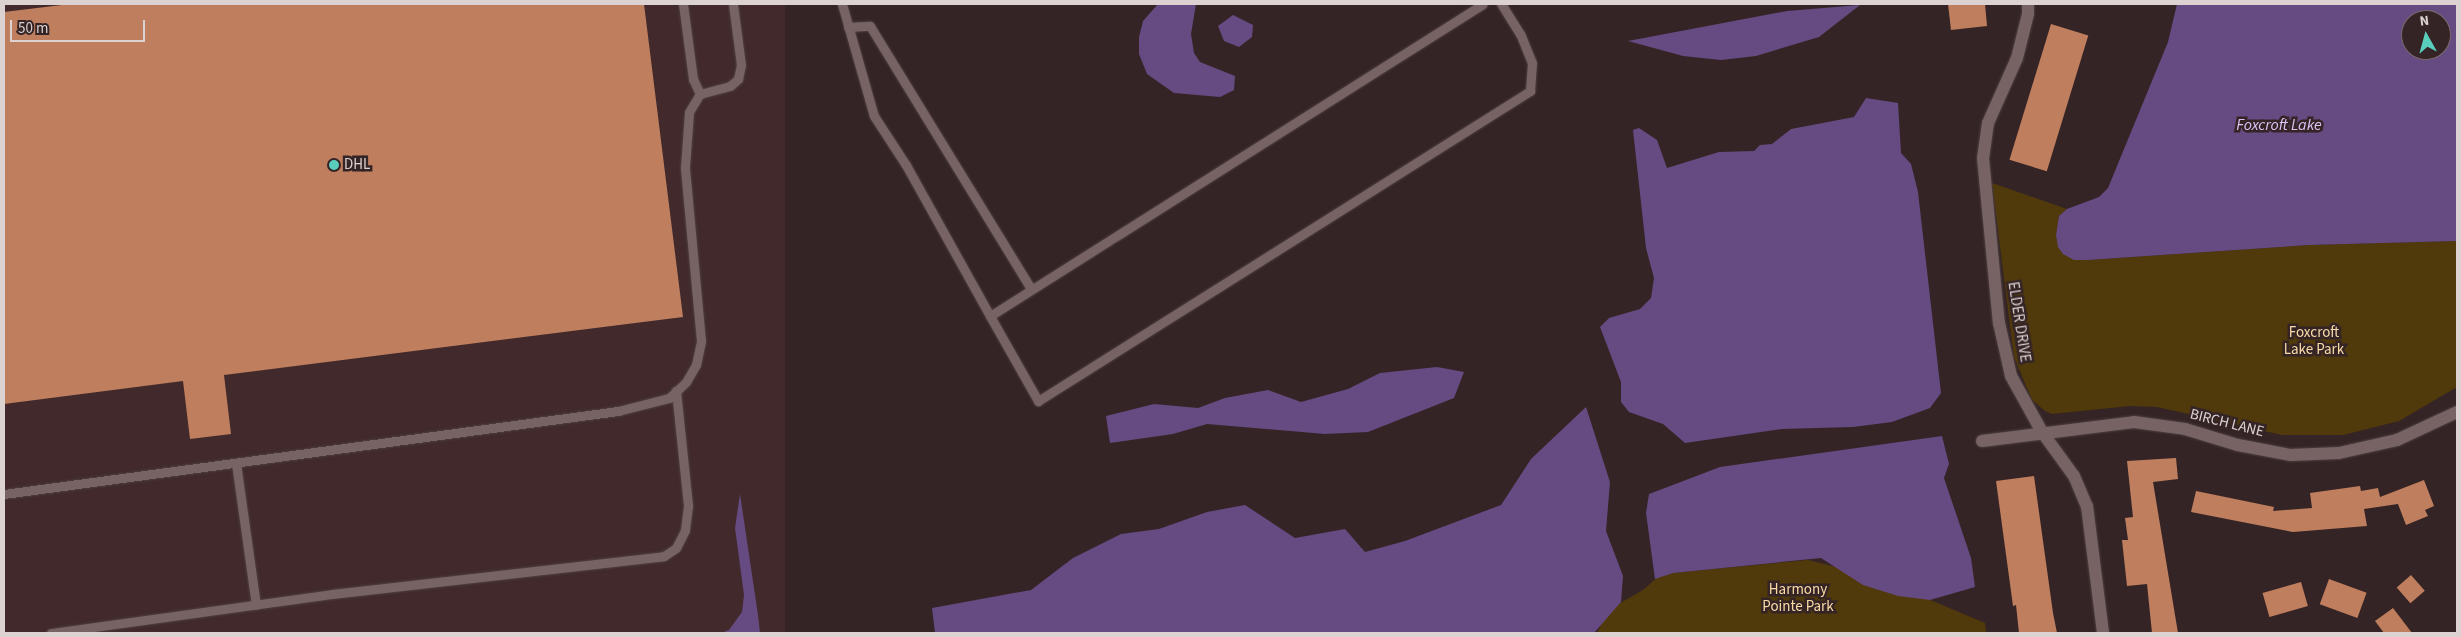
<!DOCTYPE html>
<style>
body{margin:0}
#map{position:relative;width:2461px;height:637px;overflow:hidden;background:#352426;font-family:"Source Sans 3",sans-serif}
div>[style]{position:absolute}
.built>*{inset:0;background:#422a2c;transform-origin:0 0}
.green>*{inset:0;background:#50390a}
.water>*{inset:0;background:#664a82}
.building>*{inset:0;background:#bf7e5d;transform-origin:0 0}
.roads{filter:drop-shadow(0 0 1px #4e4042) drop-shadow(0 0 1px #4e4042)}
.lane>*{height:9px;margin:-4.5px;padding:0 4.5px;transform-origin:4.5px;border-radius:4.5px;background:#776364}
.street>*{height:12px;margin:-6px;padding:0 6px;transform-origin:6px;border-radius:6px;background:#776364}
.dots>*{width:14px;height:14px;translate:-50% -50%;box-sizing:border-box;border:2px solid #352426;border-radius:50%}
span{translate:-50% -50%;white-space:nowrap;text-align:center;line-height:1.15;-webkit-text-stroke:5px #352426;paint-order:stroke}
.poi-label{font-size:15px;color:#ddd2d2}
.left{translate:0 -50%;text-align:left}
.street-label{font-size:15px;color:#ddd2d2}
.park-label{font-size:15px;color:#f9dba7}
.water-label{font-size:16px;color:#dbc3f6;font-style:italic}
.frame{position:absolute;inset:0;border:5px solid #ddd2d2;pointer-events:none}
.north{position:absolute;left:2401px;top:10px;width:50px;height:50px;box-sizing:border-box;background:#352426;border:1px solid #786a6b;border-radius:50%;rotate:353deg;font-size:14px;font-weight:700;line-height:20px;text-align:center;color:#ddd2d2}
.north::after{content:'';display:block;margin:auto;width:18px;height:22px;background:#5acebd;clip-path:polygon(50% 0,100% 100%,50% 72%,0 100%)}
.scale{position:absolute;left:10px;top:20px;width:135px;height:22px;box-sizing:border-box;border:2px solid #ddd2d2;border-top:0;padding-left:6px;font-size:15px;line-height:18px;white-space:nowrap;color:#ddd2d2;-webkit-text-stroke:4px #352426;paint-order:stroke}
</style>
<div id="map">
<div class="built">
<div style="left:4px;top:4px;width:781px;height:629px"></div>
</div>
<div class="green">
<div style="clip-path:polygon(1992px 183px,2067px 209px,2059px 216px,2056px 235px,2088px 260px,2309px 245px,2457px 241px,2457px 387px,2399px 421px,2343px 435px,2282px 435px,2157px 407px,2130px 406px,2052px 414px,2045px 411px,2032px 400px,2014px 357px)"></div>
<div style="clip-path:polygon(1808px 560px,1873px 576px,1985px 623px,1986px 633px,1597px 633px,1608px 610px,1643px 590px,1661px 574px)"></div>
</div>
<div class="water">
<div style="clip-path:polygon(1158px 4px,1196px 4px,1191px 34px,1194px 53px,1200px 62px,1235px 76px,1234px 90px,1220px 97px,1174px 93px,1147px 74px,1139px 54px,1139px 37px,1143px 21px)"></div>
<div style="clip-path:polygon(evenodd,2177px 4px,2457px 4px,2457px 241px,2309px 245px,2088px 260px,2074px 260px,2063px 254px,2058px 247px,2056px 235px,2059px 216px,2067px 209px,2099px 197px,2108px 188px,2168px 42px,2177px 4px,2411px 20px,2441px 20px,2441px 50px,2411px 50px,2411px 20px)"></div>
<div style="clip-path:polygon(1860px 5px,1819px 37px,1756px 56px,1721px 60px,1683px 56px,1628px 41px,1787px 11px)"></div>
<div style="clip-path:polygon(1233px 15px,1253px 25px,1252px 37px,1239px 47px,1224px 41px,1218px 26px)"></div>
<div style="clip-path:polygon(1866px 98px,1898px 103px,1901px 153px,1911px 164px,1918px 192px,1941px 393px,1930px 408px,1892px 422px,1853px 427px,1782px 429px,1685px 443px,1663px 424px,1629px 412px,1621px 402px,1621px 382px,1600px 327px,1609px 318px,1640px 309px,1651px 298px,1654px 278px,1646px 248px,1633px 130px,1639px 128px,1657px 140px,1667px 168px,1719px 152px,1754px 151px,1760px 145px,1772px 144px,1791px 129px,1854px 117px)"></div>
<div style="clip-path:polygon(1437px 367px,1464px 372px,1454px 398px,1368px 432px,1325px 434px,1207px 424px,1173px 434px,1110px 443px,1106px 416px,1154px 404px,1198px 408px,1225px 398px,1268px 390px,1301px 402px,1348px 389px,1380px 373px)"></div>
<div style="clip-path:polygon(1586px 407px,1610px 482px,1606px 531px,1623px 576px,1621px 602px,1594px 633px,935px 633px,932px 608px,1031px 590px,1073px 558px,1121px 534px,1159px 529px,1207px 512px,1245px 505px,1295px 538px,1345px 529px,1365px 552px,1405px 541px,1501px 505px,1531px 459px)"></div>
<div style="clip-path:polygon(1942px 436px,1949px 464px,1944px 478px,1971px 558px,1975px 587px,1930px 600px,1898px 596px,1863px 585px,1821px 558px,1673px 573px,1655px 579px,1646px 513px,1649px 494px,1720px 467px)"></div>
<div style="clip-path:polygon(740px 494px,758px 615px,760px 633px,721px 633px,729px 630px,742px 612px,744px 595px,735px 528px)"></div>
</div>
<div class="building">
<div style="clip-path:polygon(70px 4px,644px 4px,683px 317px,224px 375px,231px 434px,190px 439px,183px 381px,4px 404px,4px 12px)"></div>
<div style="clip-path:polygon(1948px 4px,1985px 4px,1987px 26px,1951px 30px)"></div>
<div style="left:2051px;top:24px;width:39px;height:142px;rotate:17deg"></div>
<div style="clip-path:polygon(2176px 458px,2178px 479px,2153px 482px,2178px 633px,2152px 633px,2147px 584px,2127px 586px,2122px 540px,2128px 540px,2125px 518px,2133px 517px,2127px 461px)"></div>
<div style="clip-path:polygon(2034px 476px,2053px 613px,2057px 633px,2019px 633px,2016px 605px,2013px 606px,1996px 481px)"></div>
<div style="clip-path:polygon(2424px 480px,2434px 506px,2425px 510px,2428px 516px,2406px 525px,2398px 504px,2364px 509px,2367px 526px,2293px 532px,2191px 512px,2196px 491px,2274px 507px,2273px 511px,2312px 508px,2310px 493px,2360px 486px,2361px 491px,2378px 488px,2380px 497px)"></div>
<div style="left:2411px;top:575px;width:21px;height:19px;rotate:49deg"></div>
<div style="left:2329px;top:579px;width:40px;height:27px;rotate:20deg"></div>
<div style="left:2301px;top:582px;width:25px;height:40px;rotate:74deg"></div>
<div style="clip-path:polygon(2393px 608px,2412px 633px,2384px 633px,2375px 621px)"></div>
</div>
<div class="roads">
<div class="lane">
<div style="left:683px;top:4px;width:76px;rotate:82.4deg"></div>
<div style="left:693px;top:79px;width:17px;rotate:65deg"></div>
<div style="left:842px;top:4px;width:116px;rotate:74.1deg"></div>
<div style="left:874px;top:116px;width:59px;rotate:56.9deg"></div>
<div style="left:906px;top:165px;width:173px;rotate:60.9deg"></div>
<div style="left:990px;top:316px;width:583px;rotate:-32.33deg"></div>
<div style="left:848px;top:27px;width:22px;rotate:-3deg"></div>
<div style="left:870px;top:26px;width:308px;rotate:58.5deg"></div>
<div style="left:990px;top:316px;width:98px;rotate:60.5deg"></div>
<div style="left:1038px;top:401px;width:582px;rotate:-32.21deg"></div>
<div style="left:1530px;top:91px;width:28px;rotate:-86deg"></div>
<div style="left:1532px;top:63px;width:31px;rotate:-112deg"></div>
<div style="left:1520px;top:34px;width:36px;rotate:-122deg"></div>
<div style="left:236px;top:463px;width:143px;rotate:82deg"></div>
<div style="left:4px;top:494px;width:620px;rotate:-7.7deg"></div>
<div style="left:618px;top:411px;width:53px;rotate:-14.3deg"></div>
<div style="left:669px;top:398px;width:23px;rotate:-43deg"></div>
<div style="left:686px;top:382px;width:20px;rotate:-60deg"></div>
<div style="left:696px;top:365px;width:25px;rotate:-78deg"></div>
<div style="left:701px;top:341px;width:175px;rotate:-95.3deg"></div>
<div style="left:685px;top:167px;width:55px;rotate:-85.8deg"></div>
<div style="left:689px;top:112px;width:21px;rotate:-59deg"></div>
<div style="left:700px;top:94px;width:31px;rotate:-15deg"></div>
<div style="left:730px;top:86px;width:11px;rotate:-41deg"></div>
<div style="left:738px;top:79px;width:14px;rotate:-78deg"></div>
<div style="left:741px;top:65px;width:62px;rotate:-97.5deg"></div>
<div style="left:51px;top:633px;width:284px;rotate:-7.9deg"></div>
<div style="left:332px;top:594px;width:334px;rotate:-6.5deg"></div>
<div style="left:664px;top:556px;width:14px;rotate:-34deg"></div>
<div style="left:676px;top:548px;width:20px;rotate:-63deg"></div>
<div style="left:685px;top:530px;width:25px;rotate:-83deg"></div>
<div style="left:688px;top:505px;width:115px;rotate:-96deg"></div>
</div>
<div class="street">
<div style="left:2028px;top:4px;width:10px;rotate:90deg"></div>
<div style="left:2028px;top:14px;width:45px;rotate:104deg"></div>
<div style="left:2017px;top:58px;width:71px;rotate:114deg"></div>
<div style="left:1988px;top:123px;width:35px;rotate:98deg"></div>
<div style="left:1983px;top:158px;width:166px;rotate:84.5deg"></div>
<div style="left:1999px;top:323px;width:54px;rotate:77.2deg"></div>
<div style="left:2011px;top:376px;width:64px;rotate:61deg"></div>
<div style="left:2042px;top:432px;width:54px;rotate:54deg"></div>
<div style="left:2074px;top:476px;width:33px;rotate:67deg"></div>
<div style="left:2087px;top:506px;width:128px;rotate:82.8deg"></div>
<div style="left:1982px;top:441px;width:153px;rotate:-7.1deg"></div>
<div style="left:2134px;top:422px;width:51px;rotate:7.8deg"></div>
<div style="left:2185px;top:429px;width:55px;rotate:16.8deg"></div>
<div style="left:2238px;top:445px;width:54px;rotate:10.7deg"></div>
<div style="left:2291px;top:455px;width:48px;rotate:-2.4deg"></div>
<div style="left:2339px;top:453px;width:59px;rotate:-12.6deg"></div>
<div style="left:2397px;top:440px;width:66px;rotate:-25deg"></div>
</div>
</div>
<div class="dots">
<div style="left:334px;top:165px;background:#5acebd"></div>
</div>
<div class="poi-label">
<span class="left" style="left:344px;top:165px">DHL</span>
</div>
<div class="street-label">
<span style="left:2019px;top:322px;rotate:81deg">ELDER DRIVE</span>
<span style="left:2227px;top:423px;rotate:14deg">BIRCH LANE</span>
</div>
<div class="park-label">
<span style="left:2314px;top:341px">Foxcroft<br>Lake Park</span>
<span style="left:1798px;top:598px">Harmony<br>Pointe Park</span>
</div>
<div class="water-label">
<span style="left:2279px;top:125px">Foxcroft Lake</span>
</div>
<div class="frame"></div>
<div class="north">N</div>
<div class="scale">50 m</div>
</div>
